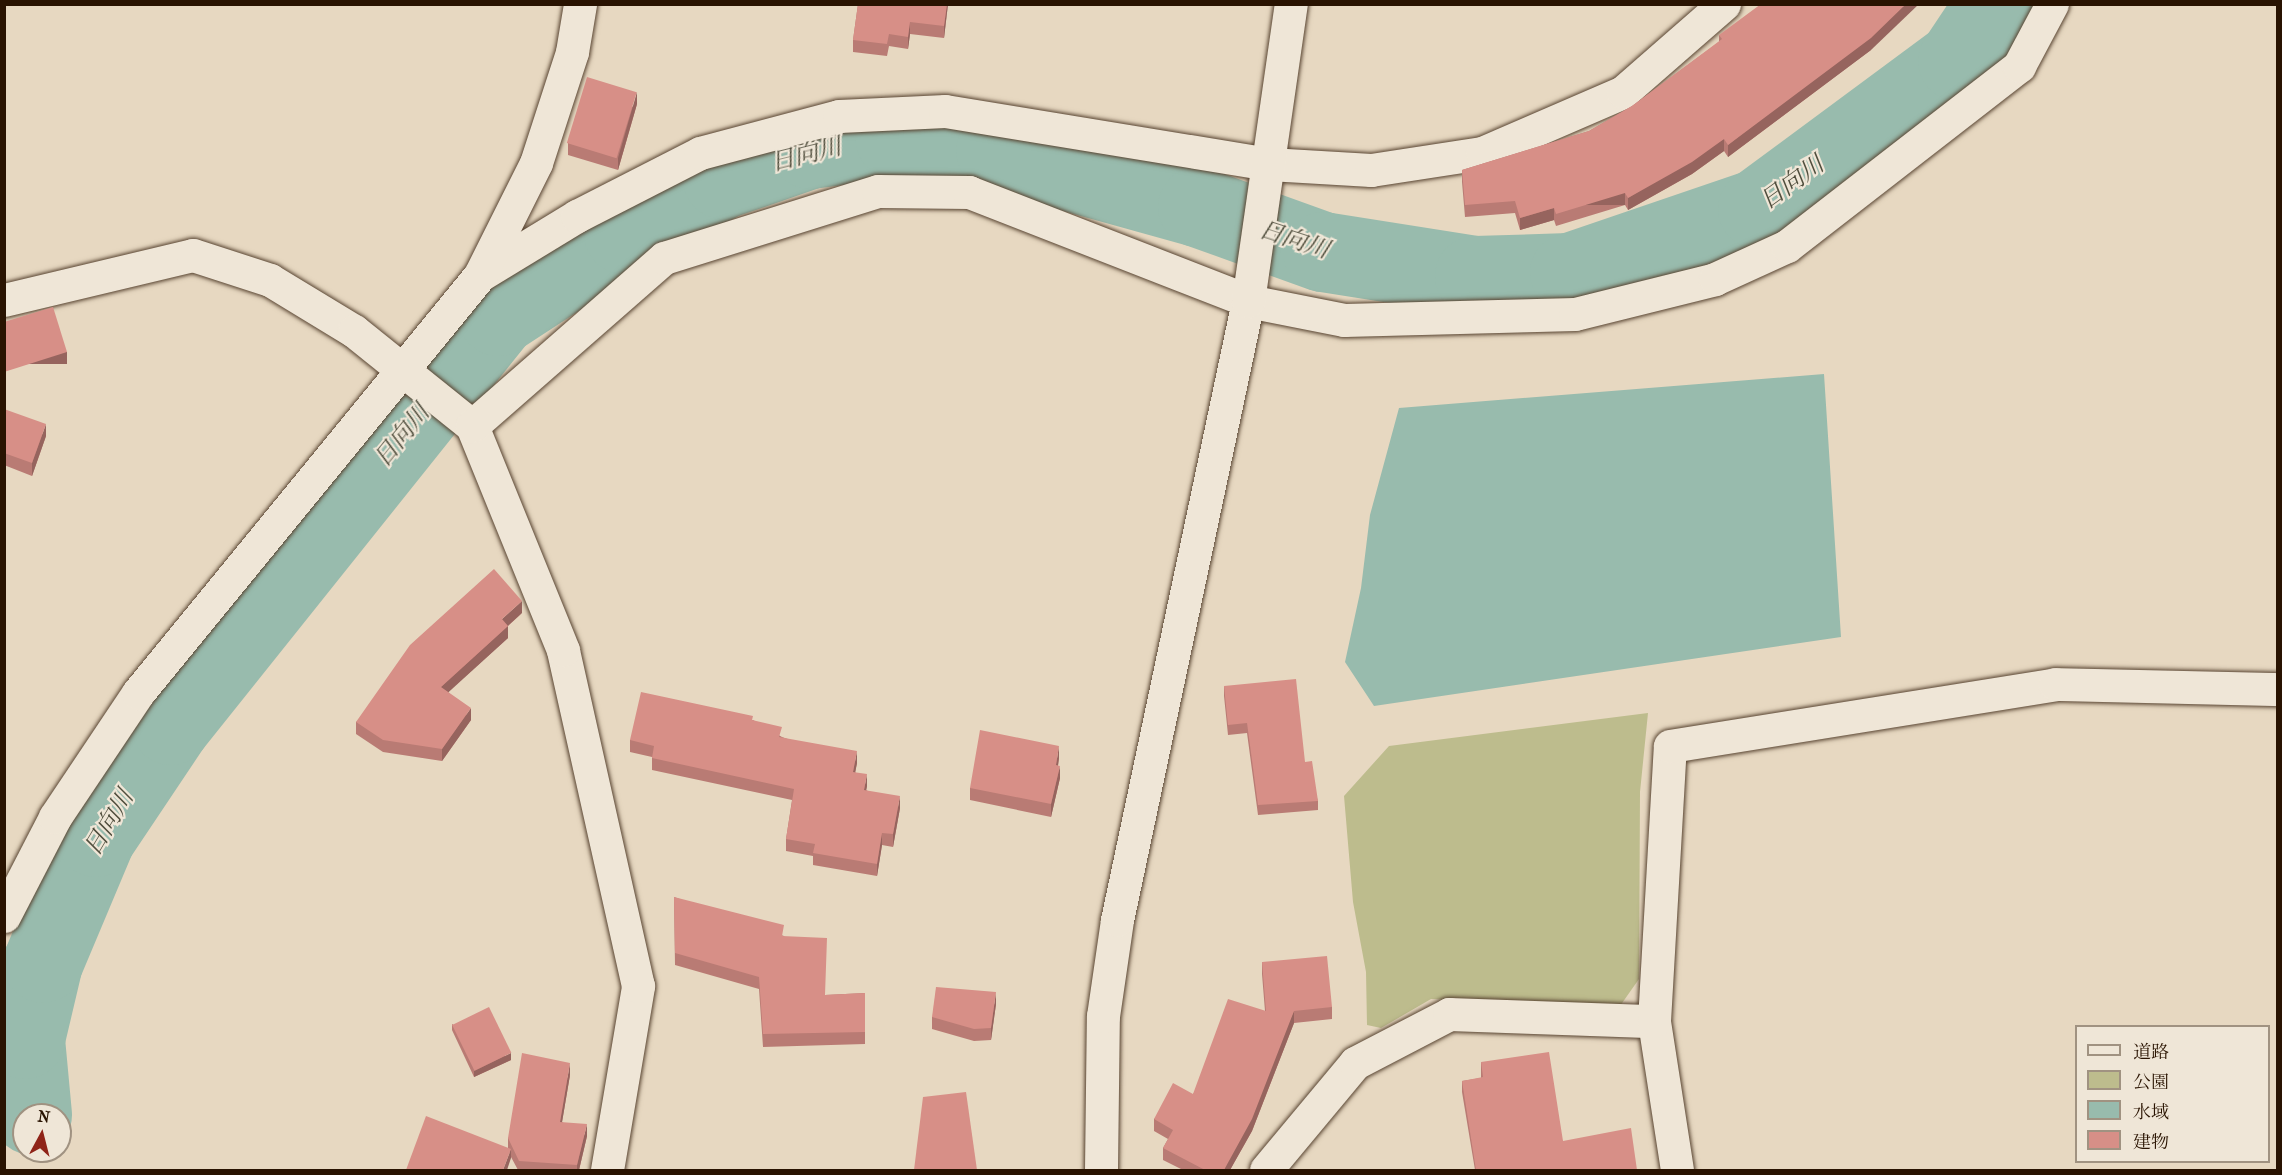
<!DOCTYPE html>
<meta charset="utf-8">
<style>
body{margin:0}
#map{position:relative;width:2282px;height:1175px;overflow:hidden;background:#e7d8c1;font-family:"IM FELL French Canon","Noto Serif JP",serif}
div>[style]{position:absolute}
.green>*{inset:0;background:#bdbc8d}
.water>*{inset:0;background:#98bbad}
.river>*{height:80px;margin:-40px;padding:0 40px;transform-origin:40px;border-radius:40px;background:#98bbad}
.roads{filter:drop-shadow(0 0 2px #584431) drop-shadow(0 0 2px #584431)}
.minor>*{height:33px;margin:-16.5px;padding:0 16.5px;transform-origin:16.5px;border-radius:16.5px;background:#efe6d7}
.wall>*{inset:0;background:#b97b74}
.shaded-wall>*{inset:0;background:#96645e;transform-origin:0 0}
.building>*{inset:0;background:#d78f87;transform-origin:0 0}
span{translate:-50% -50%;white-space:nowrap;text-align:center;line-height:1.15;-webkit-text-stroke:4.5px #efe6d7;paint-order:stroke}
.water-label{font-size:24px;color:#504e3d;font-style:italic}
.frame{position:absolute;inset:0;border:6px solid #291301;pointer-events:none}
.legend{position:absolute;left:2075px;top:1025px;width:195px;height:138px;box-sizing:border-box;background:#efe6d7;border:2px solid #a09281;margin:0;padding:8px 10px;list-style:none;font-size:18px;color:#291301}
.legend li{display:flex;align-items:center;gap:12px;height:30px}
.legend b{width:30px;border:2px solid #a09281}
.north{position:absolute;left:12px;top:1103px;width:60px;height:60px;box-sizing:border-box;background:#efe6d7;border:2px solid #a09281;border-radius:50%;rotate:7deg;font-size:16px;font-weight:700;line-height:24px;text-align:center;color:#291301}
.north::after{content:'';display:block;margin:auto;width:21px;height:27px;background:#8f2418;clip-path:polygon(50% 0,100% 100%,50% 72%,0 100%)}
</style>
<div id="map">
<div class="green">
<div style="clip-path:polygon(1648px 713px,1640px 792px,1639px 979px,1620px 1006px,1431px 999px,1381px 1028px,1367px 1025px,1366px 972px,1353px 902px,1344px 796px,1389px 746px)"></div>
</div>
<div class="water">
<div style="clip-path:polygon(1824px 374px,1841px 637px,1374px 706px,1345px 662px,1361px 588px,1370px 515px,1399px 408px)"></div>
</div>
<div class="river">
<div style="left:32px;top:1115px;width:76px;rotate:-95.3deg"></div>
<div style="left:25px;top:1039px;width:78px;rotate:-76.7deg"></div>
<div style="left:43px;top:963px;width:137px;rotate:-67.2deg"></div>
<div style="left:96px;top:837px;width:135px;rotate:-56.2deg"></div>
<div style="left:171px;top:725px;width:524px;rotate:-51.36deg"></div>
<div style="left:498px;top:316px;width:150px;rotate:-33.1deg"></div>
<div style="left:624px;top:234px;width:113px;rotate:-29.1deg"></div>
<div style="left:723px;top:179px;width:92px;rotate:-19deg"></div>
<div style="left:810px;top:149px;width:86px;rotate:-7.4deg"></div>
<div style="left:895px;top:138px;width:102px;rotate:7.3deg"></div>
<div style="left:996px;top:151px;width:210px;rotate:15.5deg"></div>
<div style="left:1198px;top:207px;width:133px;rotate:19.8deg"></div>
<div style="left:1323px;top:252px;width:154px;rotate:9deg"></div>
<div style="left:1475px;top:276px;width:95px;rotate:-1.8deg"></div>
<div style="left:1570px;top:273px;width:199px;rotate:-18.8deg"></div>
<div style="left:1758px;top:209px;width:249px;rotate:-36.5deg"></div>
<div style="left:1958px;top:61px;width:69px;rotate:-56.3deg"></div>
</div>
<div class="roads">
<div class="minor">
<div style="left:480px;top:275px;width:114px;rotate:-31.3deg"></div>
<div style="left:577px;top:216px;width:138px;rotate:-27.1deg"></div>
<div style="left:700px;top:153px;width:144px;rotate:-14.9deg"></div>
<div style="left:839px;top:116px;width:106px;rotate:-2.7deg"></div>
<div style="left:945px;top:111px;width:328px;rotate:9.3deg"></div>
<div style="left:1269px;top:164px;width:102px;rotate:3.4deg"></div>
<div style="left:1371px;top:170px;width:112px;rotate:-8.7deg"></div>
<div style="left:1482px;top:153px;width:154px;rotate:-23.4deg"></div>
<div style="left:1623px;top:92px;width:134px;rotate:-41.1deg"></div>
<div style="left:4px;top:300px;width:194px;rotate:-13.4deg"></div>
<div style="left:193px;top:255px;width:81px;rotate:18deg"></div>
<div style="left:270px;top:280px;width:98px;rotate:31.3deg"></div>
<div style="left:354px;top:331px;width:151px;rotate:38.8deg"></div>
<div style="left:4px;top:916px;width:111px;rotate:-62.7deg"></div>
<div style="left:55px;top:817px;width:149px;rotate:-56.2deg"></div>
<div style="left:138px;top:693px;width:540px;rotate:-50.71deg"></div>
<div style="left:480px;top:275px;width:125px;rotate:-63.4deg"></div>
<div style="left:536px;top:163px;width:117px;rotate:-72deg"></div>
<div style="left:572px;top:52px;width:49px;rotate:-80.5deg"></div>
<div style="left:607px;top:1170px;width:187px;rotate:-80.4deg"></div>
<div style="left:638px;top:986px;width:344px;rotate:-102.6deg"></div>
<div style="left:563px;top:650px;width:242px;rotate:-112.1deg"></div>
<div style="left:472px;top:426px;width:255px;rotate:-41.2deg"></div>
<div style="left:664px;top:258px;width:224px;rotate:-17.4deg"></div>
<div style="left:878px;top:191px;width:91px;rotate:0.6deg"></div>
<div style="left:969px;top:192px;width:300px;rotate:21.3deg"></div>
<div style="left:1248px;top:301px;width:98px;rotate:11.2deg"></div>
<div style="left:1344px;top:320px;width:231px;rotate:-1.5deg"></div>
<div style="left:1575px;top:314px;width:144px;rotate:-14deg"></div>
<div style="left:1715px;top:279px;width:79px;rotate:-24.6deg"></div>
<div style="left:1787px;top:246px;width:294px;rotate:-37.8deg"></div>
<div style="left:2019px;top:66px;width:70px;rotate:-62deg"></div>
<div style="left:1101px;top:1170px;width:154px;rotate:-89.3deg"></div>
<div style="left:1103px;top:1016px;width:97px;rotate:-81.7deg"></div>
<div style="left:1117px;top:920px;width:633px;rotate:-78.05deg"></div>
<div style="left:1248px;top:301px;width:300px;rotate:-81.8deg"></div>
<div style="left:1266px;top:1170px;width:139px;rotate:-50.2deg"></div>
<div style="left:1355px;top:1063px;width:106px;rotate:-27.5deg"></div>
<div style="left:1449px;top:1014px;width:205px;rotate:2deg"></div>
<div style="left:1677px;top:1170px;width:151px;rotate:-98.8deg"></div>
<div style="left:1654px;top:1021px;width:275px;rotate:-86.7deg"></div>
<div style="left:1670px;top:746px;width:390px;rotate:-9.1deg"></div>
<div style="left:2055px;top:684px;width:223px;rotate:1.3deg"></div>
</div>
</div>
<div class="wall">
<div style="clip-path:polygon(858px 4px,948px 4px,944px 38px,910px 34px,908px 49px,889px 46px,887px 56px,853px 52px,853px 40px)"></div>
<div style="clip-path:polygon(1719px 35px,1871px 50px,1728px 157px,1724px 151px,1692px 174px,1628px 210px,1625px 205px,1556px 226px,1554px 220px,1520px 230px,1515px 213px,1465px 217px,1462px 182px,1462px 170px,1589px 131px,1632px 106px,1719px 42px)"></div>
<div style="clip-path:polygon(637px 104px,618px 170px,568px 155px,568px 143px)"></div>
<div style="clip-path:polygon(4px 409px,46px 436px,32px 476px,4px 465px)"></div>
<div style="clip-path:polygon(522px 613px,508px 626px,508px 638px,448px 692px,471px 720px,442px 761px,383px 752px,356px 734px,356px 722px)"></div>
<div style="clip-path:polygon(1224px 686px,1305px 762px,1318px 801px,1318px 810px,1258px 815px,1247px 733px,1228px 735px,1224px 696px)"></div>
<div style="clip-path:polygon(753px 720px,782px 737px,857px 763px,855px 772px,867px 786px,866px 790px,900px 808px,893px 847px,882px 845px,877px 876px,813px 865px,813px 856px,786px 851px,786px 839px,792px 800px,652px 770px,652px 757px,630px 752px,630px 740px)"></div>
<div style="clip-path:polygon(1059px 758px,1058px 766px,1060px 778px,1051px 817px,970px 800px,970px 788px)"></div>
<div style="clip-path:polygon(674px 897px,784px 936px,825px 995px,865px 993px,865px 1044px,763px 1047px,759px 989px,675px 965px)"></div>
<div style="clip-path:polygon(1262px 962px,1332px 1007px,1332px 1019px,1294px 1023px,1252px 1131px,1230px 1170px,1183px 1170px,1163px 1160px,1163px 1148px,1168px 1139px,1154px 1131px,1154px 1119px,1193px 1094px,1265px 1011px,1262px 974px)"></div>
<div style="clip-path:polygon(996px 1004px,991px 1040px,974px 1041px,932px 1029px,932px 1017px)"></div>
<div style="clip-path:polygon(452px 1024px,511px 1060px,474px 1077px,452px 1030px)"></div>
<div style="clip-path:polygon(1481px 1062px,1563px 1141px,1637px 1170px,1475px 1170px,1462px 1092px,1462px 1081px,1481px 1078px)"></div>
<div style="clip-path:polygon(570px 1075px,562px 1122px,587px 1136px,579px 1170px,518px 1170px,511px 1157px,511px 1158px,508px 1148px,508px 1138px)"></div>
</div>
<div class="shaded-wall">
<div style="clip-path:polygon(947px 4px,948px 4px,944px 38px,944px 26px)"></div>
<div style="clip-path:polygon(1906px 4px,1919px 4px,1871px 50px,1728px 157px,1728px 145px)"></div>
<div style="clip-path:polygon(910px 22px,910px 34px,908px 49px,908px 37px)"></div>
<div style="clip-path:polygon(637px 92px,637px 104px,618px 170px,618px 158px)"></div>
<div style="clip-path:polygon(1724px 139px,1724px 151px,1692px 174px,1628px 210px,1628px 198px)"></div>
<div style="left:1625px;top:193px;width:12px;height:72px;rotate:90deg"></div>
<div style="clip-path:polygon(1554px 208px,1554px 220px,1520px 230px,1520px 218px)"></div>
<div style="left:67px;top:352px;width:12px;height:66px;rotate:90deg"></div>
<div style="clip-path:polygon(46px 424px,46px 436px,32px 476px,32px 463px)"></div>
<div style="clip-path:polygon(522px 601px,522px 613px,502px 631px,502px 619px)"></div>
<div style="clip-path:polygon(508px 626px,508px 638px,441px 699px,441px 687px)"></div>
<div style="clip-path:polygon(471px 708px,471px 720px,442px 761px,442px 749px)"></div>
<div style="clip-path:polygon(1059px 746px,1059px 758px,1056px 778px,1056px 765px)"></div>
<div style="clip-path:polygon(857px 751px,857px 763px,853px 784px,853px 772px)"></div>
<div style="clip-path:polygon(1060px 766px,1060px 778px,1051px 817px,1051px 804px)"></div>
<div style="clip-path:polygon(867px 774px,867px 786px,864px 802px,864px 790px)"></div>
<div style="clip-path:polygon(900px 796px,900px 808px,893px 847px,893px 834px)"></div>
<div style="clip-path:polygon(882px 833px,882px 845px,877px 876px,877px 864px)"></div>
<div style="clip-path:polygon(996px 992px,996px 1004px,991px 1040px,991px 1028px)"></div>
<div style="clip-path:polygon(1294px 1011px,1294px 1023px,1252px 1131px,1230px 1170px,1224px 1170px)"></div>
<div style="clip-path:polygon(511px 1053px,511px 1060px,474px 1077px,474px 1071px)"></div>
<div style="clip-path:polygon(570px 1063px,570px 1075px,560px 1134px,560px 1122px)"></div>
<div style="clip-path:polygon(587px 1124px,587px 1136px,579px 1170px,577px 1170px,577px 1165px)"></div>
<div style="clip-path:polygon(511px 1149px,511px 1158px,507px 1170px,503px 1170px)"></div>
</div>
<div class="building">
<div style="clip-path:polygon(858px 4px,947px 4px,944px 26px,910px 22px,908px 37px,889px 34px,887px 44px,853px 40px)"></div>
<div style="clip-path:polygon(1761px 4px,1906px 4px,1871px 38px,1728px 145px,1724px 139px,1692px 162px,1628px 198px,1625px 193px,1556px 214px,1554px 208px,1520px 218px,1515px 201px,1465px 205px,1462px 170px,1589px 131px,1632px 106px,1722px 39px,1719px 35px)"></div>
<div style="left:587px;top:77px;width:52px;height:69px;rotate:17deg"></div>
<div style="clip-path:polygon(53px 307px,67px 352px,4px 372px,4px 322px)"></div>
<div style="clip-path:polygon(4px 409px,46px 424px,32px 463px,4px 453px)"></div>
<div style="clip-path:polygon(494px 569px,522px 601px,502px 619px,508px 626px,441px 687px,471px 708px,442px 749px,383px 740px,356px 722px,410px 645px)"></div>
<div style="clip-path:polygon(1296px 679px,1305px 762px,1312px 761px,1318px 801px,1258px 805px,1247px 723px,1228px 725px,1224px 686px)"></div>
<div style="clip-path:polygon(641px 692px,753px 716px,752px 720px,782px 727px,779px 737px,857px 751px,853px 772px,867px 774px,864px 790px,900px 796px,893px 834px,882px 833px,877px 864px,813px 853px,815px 844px,786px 839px,794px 789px,652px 758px,654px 746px,630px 740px)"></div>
<div style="clip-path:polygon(980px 730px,1059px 746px,1056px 765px,1060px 766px,1051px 804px,970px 788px)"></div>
<div style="clip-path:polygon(674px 897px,784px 925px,782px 936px,827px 938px,825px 995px,865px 993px,865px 1032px,763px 1034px,759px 977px,675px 953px)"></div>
<div style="clip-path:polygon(1327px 956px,1332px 1007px,1294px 1011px,1252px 1119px,1224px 1170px,1205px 1170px,1163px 1148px,1173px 1130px,1154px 1119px,1173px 1083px,1193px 1094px,1228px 999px,1266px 1011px,1262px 962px)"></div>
<div style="clip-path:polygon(936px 987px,996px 992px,991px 1028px,974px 1029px,932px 1017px)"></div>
<div style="left:489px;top:1007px;width:51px;height:41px;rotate:64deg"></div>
<div style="clip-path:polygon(1549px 1052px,1563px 1141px,1631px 1128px,1637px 1170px,1476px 1170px,1462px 1081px,1483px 1077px,1481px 1062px)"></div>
<div style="clip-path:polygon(522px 1053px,570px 1063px,560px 1122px,587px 1124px,577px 1165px,519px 1161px,508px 1138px)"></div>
<div style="clip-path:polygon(966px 1092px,977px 1170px,914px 1170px,923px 1097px)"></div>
<div style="clip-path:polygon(426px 1116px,511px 1149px,503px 1170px,406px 1170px)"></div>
</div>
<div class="water-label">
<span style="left:806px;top:155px;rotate:-14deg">日向川</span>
<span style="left:1792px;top:183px;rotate:-36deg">日向川</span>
<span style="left:1294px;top:240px;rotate:18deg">日向川</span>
<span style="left:402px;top:436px;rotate:-51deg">日向川</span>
<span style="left:109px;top:823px;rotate:-59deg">日向川</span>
</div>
<div class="frame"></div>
<ul class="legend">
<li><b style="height:8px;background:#efe6d7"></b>道路</li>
<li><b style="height:16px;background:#bdbc8d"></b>公園</li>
<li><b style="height:16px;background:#98bbad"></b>水域</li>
<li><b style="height:16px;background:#d78f87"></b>建物</li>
</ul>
<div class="north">N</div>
</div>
